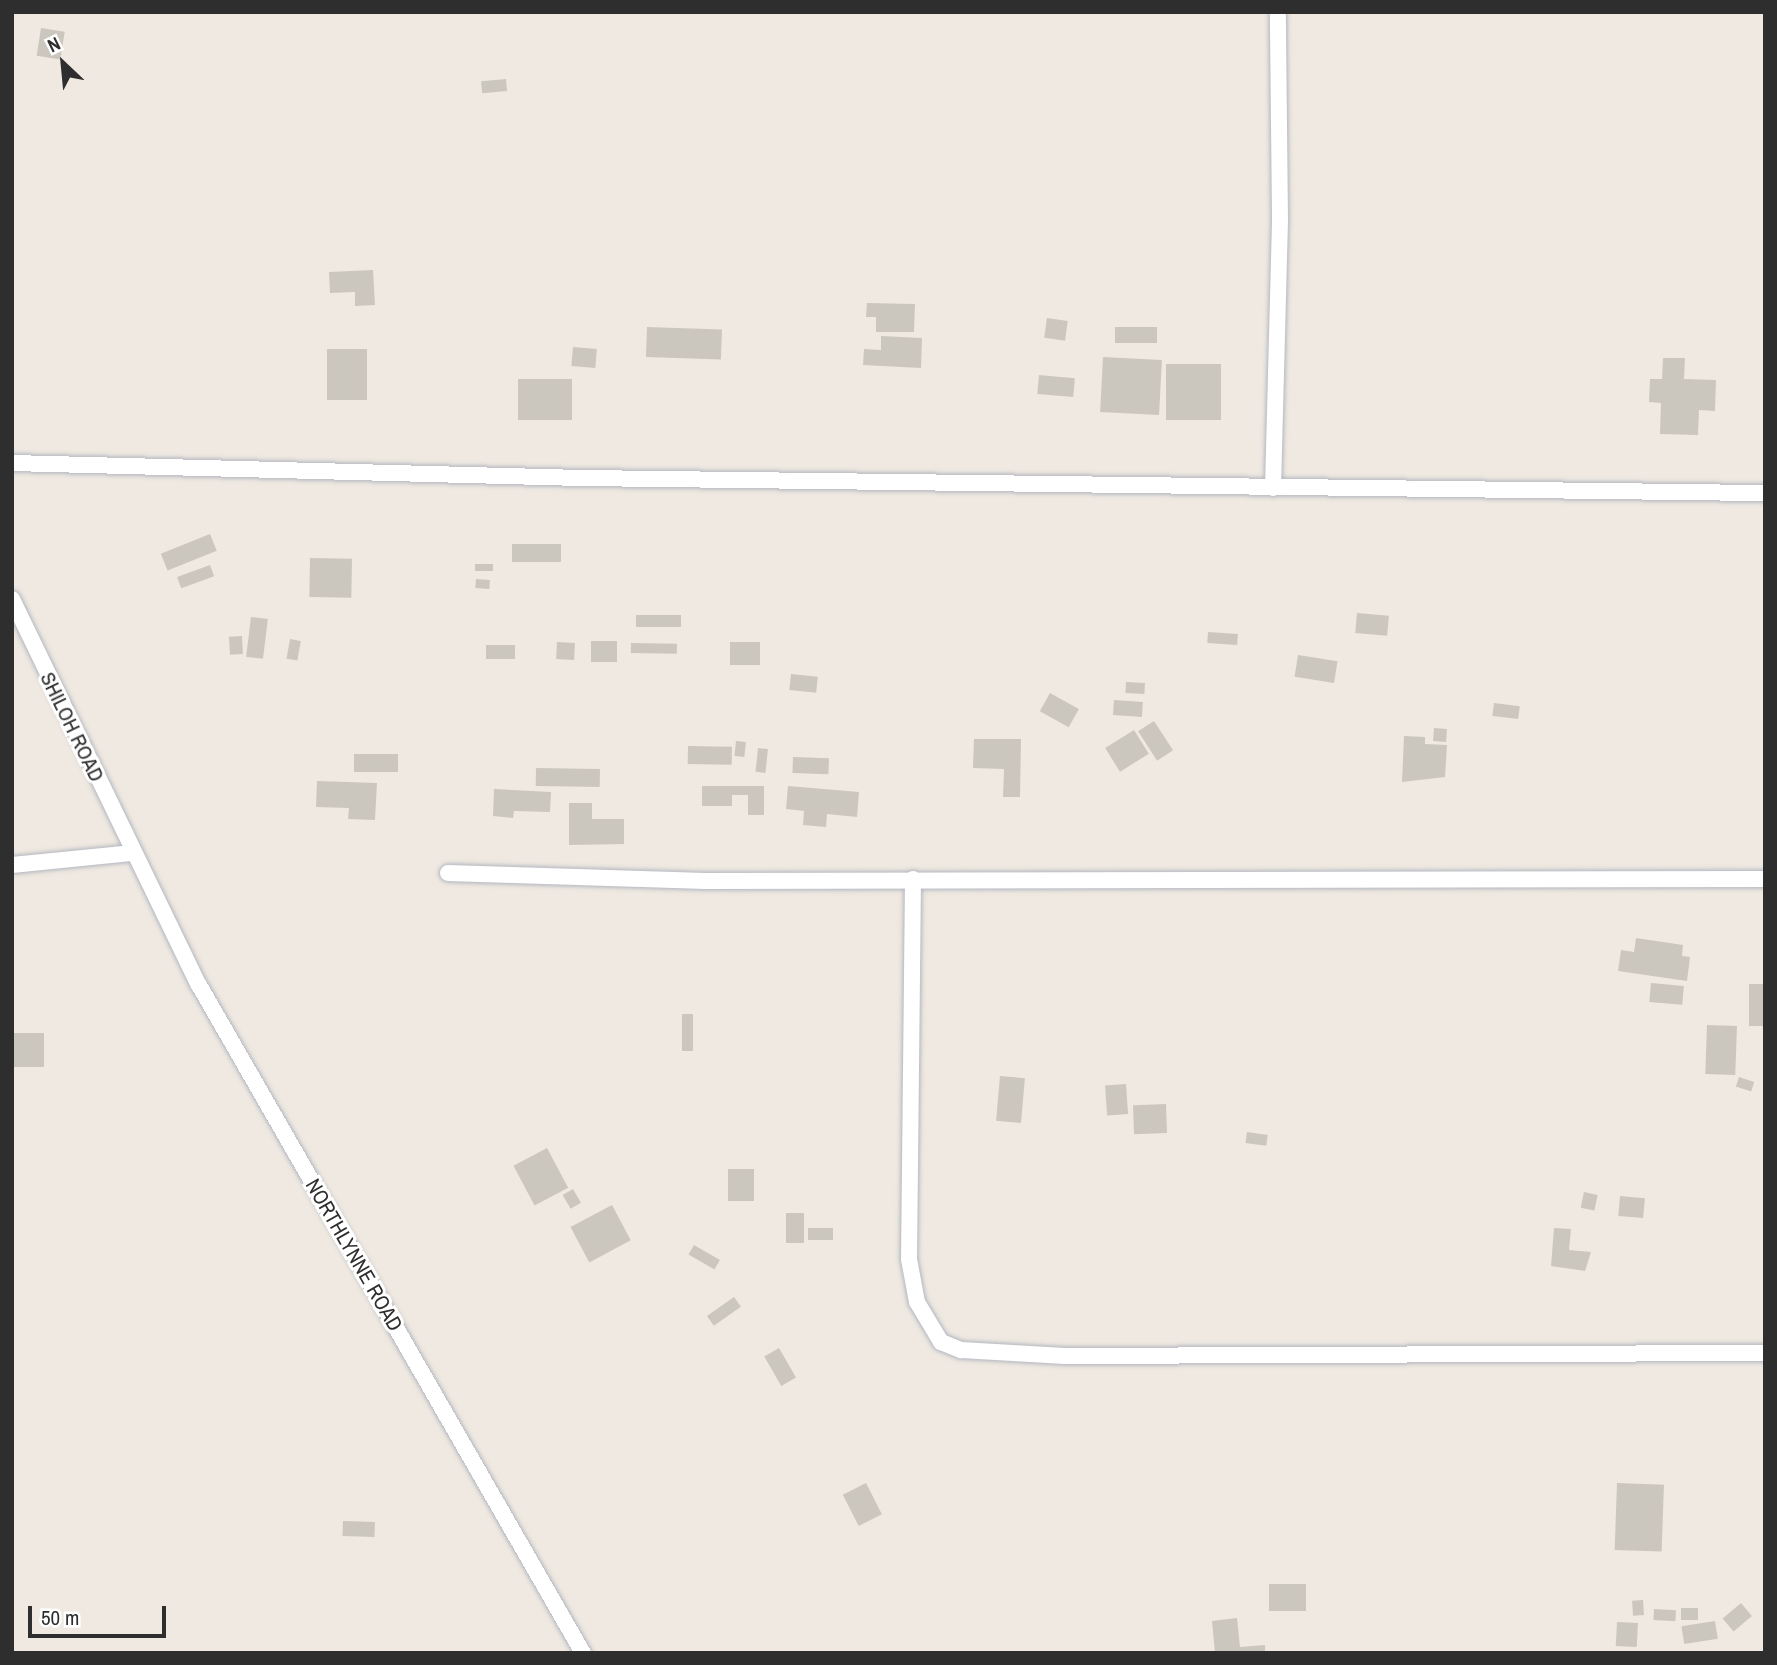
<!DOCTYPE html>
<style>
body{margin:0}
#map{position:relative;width:1777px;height:1665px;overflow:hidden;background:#efe9e1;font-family:"Archivo Narrow",sans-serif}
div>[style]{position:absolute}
.building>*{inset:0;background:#cbc7bf;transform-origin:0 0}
.roads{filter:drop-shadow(0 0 2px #b4b7c1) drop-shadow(0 0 2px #b4b7c1)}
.minor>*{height:16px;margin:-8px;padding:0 8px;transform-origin:8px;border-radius:8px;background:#fff}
span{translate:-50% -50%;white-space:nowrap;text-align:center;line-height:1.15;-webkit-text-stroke:6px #fff;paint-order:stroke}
.street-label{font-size:21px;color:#2e2e2e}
.frame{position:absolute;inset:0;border:14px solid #2e2e2e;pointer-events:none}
.north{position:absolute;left:28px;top:28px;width:70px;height:70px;-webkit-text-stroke:5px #fff;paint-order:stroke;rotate:334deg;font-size:19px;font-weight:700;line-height:28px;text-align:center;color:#2e2e2e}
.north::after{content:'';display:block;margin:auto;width:24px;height:32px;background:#2e2e2e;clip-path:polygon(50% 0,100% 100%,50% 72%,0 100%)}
.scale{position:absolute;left:28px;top:1606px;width:138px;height:32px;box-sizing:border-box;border:4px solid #2e2e2e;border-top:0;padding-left:9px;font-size:21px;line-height:24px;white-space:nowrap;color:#2e2e2e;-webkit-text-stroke:5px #fff;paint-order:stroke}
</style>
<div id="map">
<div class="building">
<div style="left:41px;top:28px;width:24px;height:28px;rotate:9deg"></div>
<div style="left:506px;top:79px;width:12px;height:25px;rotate:85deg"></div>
<div style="clip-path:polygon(373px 270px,375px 305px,355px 306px,355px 292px,330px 293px,329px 272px)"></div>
<div style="clip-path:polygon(867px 303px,915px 304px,914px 332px,876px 332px,876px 317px,866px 317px)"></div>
<div style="left:1047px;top:318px;width:21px;height:20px;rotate:8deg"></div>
<div style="left:647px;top:327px;width:75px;height:30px;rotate:2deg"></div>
<div style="left:1157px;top:327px;width:16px;height:42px;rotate:90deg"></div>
<div style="clip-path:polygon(881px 336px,922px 338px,921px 368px,863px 365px,864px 349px,881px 350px)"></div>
<div style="left:573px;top:347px;width:24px;height:19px;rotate:5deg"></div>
<div style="left:367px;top:349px;width:51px;height:40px;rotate:90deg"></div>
<div style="left:1103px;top:357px;width:59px;height:55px;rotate:3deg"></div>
<div style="clip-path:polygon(1663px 358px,1685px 358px,1684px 379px,1716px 380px,1715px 411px,1699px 410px,1698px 435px,1660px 434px,1661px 403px,1649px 402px,1650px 379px,1662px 379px)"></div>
<div style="left:1221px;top:364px;width:56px;height:55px;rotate:90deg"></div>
<div style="left:1039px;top:375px;width:36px;height:19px;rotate:5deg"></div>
<div style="left:518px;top:379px;width:54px;height:41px"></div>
<div style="left:210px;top:534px;width:18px;height:53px;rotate:68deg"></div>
<div style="left:561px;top:544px;width:18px;height:49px;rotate:90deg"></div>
<div style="left:310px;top:558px;width:42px;height:39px;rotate:1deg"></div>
<div style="left:493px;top:564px;width:7px;height:18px;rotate:90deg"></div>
<div style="left:210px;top:565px;width:12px;height:35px;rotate:70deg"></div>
<div style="left:476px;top:579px;width:14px;height:9px;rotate:4deg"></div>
<div style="left:1357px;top:613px;width:32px;height:20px;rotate:5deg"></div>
<div style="left:681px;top:615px;width:12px;height:45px;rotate:90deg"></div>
<div style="left:251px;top:617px;width:17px;height:40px;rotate:7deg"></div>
<div style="left:1208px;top:632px;width:30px;height:11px;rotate:4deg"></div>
<div style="left:242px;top:636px;width:18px;height:13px;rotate:87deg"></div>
<div style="left:290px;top:639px;width:11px;height:20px;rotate:10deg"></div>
<div style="left:591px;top:641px;width:26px;height:21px"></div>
<div style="left:557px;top:642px;width:18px;height:17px;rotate:3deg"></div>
<div style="left:730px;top:642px;width:30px;height:23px"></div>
<div style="left:631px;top:643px;width:46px;height:10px;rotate:1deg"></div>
<div style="left:486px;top:645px;width:29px;height:14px"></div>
<div style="left:1298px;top:655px;width:40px;height:22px;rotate:9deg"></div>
<div style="left:791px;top:674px;width:27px;height:16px;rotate:6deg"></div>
<div style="left:1126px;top:682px;width:19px;height:11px;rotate:3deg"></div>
<div style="left:1050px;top:693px;width:33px;height:21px;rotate:29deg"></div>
<div style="left:1114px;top:700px;width:29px;height:15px;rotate:4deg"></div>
<div style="left:1494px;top:703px;width:26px;height:13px;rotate:7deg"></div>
<div style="left:1154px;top:721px;width:35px;height:19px;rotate:57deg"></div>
<div style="left:1434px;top:728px;width:13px;height:13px;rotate:4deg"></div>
<div style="left:1134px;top:730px;width:28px;height:34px;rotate:58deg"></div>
<div style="clip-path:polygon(1404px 736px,1425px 737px,1425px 744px,1447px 745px,1445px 777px,1402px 782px)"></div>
<div style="clip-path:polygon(974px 739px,1021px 739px,1020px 797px,1003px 797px,1004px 769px,973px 768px)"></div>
<div style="left:736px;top:741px;width:10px;height:15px;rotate:6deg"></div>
<div style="left:688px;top:746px;width:44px;height:18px;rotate:1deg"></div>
<div style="left:758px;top:748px;width:10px;height:24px;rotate:6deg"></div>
<div style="left:354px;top:754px;width:44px;height:18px"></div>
<div style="left:793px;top:757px;width:36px;height:16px;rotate:2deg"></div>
<div style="left:536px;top:768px;width:64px;height:18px;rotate:1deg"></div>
<div style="clip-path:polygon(317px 781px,377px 783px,375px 820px,348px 819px,349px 808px,316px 807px)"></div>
<div style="clip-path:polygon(702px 786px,764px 786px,764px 815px,748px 815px,748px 795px,732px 795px,732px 806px,702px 806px)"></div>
<div style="clip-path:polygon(788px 786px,859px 792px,857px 817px,827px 814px,826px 827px,803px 825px,804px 811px,786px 809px)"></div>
<div style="clip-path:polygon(494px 789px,551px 792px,550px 812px,514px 811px,513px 818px,493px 816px)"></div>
<div style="clip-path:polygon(569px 803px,592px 803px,592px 819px,624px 819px,624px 844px,569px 845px)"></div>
<div style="clip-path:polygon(1636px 938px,1683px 945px,1682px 956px,1690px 957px,1687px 981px,1618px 971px,1621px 950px,1634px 952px)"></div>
<div style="left:1651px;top:983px;width:33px;height:19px;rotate:5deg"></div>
<div style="left:1749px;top:984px;width:16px;height:42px"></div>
<div style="left:682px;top:1014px;width:11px;height:37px"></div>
<div style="left:1707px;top:1025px;width:30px;height:49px;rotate:2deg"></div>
<div style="left:12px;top:1033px;width:32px;height:34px"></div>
<div style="left:1000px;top:1076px;width:25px;height:45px;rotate:5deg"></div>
<div style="left:1739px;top:1077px;width:16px;height:10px;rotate:18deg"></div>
<div style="left:1126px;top:1084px;width:30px;height:21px;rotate:86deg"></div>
<div style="left:1166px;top:1104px;width:29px;height:33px;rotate:88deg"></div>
<div style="left:1247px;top:1132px;width:21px;height:11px;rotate:8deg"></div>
<div style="left:547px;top:1148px;width:45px;height:38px;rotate:62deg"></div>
<div style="left:728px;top:1169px;width:26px;height:32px"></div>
<div style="left:573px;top:1189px;width:16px;height:12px;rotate:60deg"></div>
<div style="left:1584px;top:1192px;width:14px;height:16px;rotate:12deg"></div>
<div style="left:1620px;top:1196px;width:25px;height:20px;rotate:5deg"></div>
<div style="left:612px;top:1205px;width:40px;height:47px;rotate:62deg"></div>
<div style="left:786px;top:1213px;width:18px;height:30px"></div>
<div style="left:808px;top:1228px;width:25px;height:12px"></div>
<div style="clip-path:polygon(1554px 1228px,1571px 1229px,1569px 1250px,1591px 1252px,1585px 1271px,1551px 1266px)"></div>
<div style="left:694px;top:1245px;width:30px;height:11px;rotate:30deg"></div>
<div style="left:734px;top:1297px;width:12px;height:33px;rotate:55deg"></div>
<div style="left:779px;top:1348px;width:34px;height:17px;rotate:60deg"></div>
<div style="left:866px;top:1483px;width:35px;height:26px;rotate:63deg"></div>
<div style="left:1617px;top:1483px;width:47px;height:67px;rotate:2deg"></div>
<div style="left:343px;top:1521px;width:32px;height:15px;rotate:2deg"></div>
<div style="left:1306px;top:1584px;width:27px;height:37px;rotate:90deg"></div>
<div style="left:1643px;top:1600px;width:15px;height:11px;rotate:86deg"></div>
<div style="left:1741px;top:1603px;width:17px;height:24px;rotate:50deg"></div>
<div style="left:1681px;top:1608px;width:17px;height:12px"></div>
<div style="left:1654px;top:1609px;width:22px;height:11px;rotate:3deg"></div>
<div style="clip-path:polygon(1237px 1618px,1240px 1647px,1265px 1645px,1265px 1653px,1215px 1653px,1212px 1621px)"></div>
<div style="left:1715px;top:1621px;width:18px;height:34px;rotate:81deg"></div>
<div style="left:1617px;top:1622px;width:21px;height:24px;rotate:3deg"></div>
</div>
<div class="roads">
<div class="minor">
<div style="left:12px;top:463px;width:570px;rotate:1.51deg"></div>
<div style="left:582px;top:478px;width:1183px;rotate:0.73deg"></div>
<div style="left:1273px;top:488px;width:269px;rotate:-88.5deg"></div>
<div style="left:1280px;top:219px;width:207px;rotate:-90.6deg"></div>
<div style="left:12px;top:599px;width:429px;rotate:64.2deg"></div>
<div style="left:199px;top:985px;width:771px;rotate:60.11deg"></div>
<div style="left:12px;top:865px;width:122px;rotate:-5.7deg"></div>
<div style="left:448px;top:873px;width:258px;rotate:1.8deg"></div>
<div style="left:706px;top:881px;width:1059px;rotate:-0.11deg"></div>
<div style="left:913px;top:879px;width:380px;rotate:90.6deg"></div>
<div style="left:909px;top:1259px;width:44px;rotate:79.5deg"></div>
<div style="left:917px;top:1302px;width:47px;rotate:59deg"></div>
<div style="left:941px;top:1342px;width:22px;rotate:22deg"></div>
<div style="left:961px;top:1350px;width:104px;rotate:3.3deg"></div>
<div style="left:1065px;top:1356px;width:700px;rotate:-0.25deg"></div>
</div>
</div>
<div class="street-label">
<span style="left:72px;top:727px;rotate:64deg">SHILOH ROAD</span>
<span style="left:354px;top:1255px;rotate:60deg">NORTHLYNNE ROAD</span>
</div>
<div class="frame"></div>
<div class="north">N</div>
<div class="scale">50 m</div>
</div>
